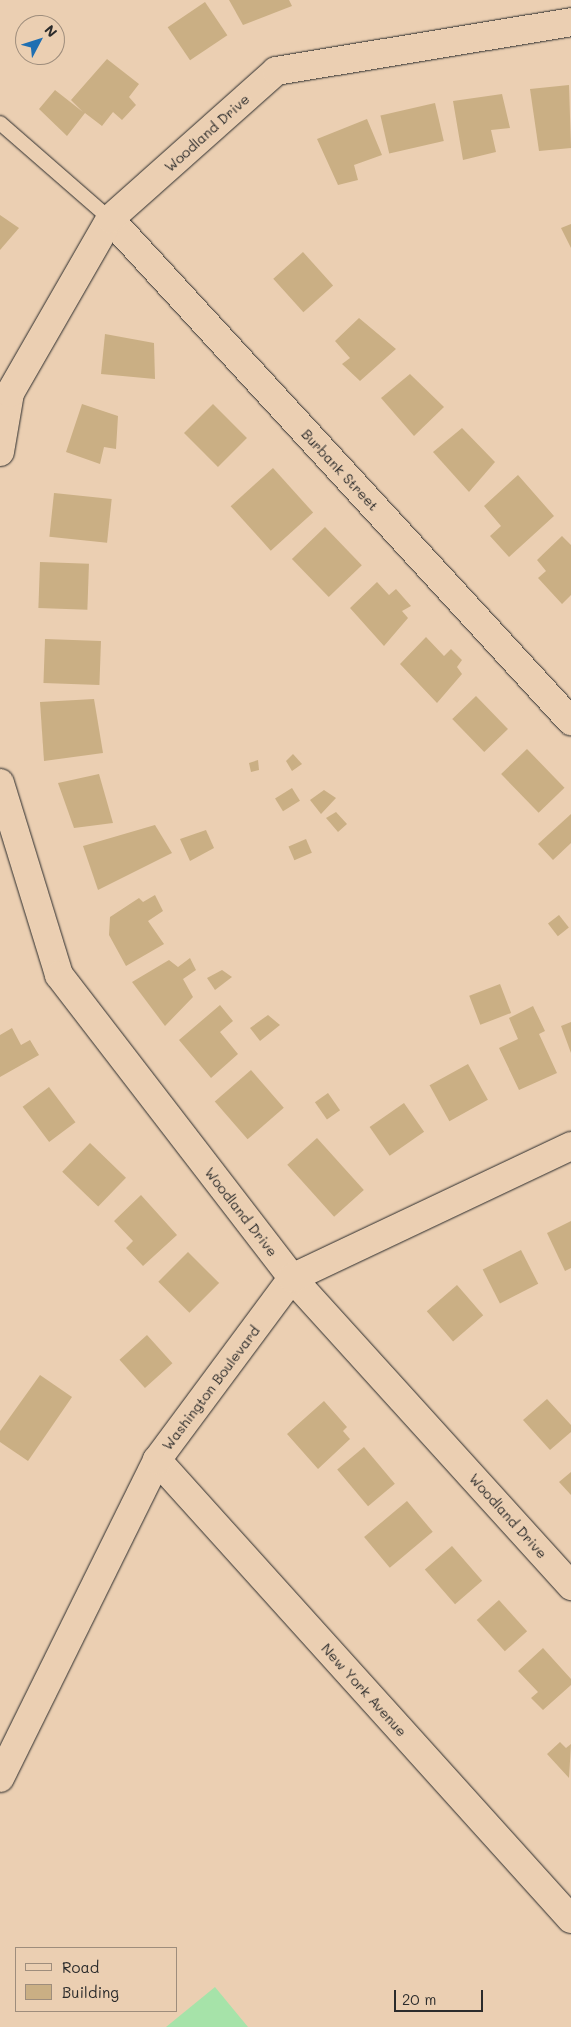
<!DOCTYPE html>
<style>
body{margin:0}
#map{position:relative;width:571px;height:2027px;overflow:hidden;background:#ebcfb2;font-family:Mali,sans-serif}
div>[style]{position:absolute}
.green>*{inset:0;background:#a6e3a9}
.building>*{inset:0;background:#caaf84;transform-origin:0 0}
.roads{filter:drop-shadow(0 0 1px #2b2b2b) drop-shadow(0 0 1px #2b2b2b)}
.lane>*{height:14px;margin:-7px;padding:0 7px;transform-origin:7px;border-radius:7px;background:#ebcfb2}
.street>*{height:28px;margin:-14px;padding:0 14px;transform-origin:14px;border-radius:14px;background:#ebcfb2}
.secondary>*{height:28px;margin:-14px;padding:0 14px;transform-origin:14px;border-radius:14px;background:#ebcfb2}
span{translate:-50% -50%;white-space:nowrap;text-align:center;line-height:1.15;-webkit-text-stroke:5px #ebcfb2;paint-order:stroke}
.street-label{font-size:14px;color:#2b2b2b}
.legend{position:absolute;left:15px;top:1947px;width:162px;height:65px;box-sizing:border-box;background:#ebcfb2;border:1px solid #9e8d7c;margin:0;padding:6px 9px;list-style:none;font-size:15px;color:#2b2b2b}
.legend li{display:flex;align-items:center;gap:10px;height:25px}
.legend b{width:25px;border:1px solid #9e8d7c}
.north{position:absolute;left:15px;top:15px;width:50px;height:50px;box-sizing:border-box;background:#ebcfb2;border:1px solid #9e8d7c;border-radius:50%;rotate:50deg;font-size:14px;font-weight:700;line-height:20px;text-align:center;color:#2b2b2b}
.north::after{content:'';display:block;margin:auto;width:18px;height:22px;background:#1f6fb2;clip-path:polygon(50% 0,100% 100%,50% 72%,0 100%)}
.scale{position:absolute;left:394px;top:1990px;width:89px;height:22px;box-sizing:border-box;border:2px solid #2b2b2b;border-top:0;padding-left:6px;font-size:15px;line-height:18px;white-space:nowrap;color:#2b2b2b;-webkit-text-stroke:4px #ebcfb2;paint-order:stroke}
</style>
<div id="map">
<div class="green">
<div style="clip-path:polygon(215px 1987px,248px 2027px,166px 2027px)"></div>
</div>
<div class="building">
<div style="clip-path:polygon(229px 0,289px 0,292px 6px,243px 25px)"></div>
<div style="left:205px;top:2px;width:40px;height:45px;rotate:56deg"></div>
<div style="clip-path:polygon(107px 59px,139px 84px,129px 97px,136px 105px,122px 120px,113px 112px,102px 126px,85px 113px,67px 136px,39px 109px,55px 90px,83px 112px,71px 100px)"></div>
<div style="clip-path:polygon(569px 85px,571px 148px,539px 151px,530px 89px)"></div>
<div style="clip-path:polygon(502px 94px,510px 128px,491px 130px,496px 152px,463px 160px,453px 101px)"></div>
<div style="left:435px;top:103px;width:39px;height:56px;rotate:77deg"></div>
<div style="clip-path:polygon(367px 119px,382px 155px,354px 165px,358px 180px,338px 185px,317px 139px)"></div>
<div style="clip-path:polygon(0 215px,19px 228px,0 250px)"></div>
<div style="clip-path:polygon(571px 224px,571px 248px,561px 228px)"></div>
<div style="left:303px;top:252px;width:45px;height:40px;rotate:48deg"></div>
<div style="clip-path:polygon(359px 318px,396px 349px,360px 381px,342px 364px,350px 358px,335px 341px)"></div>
<div style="clip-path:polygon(105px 334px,154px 343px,155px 379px,101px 374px)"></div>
<div style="clip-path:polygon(410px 374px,444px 407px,414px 436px,381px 398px)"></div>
<div style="clip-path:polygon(82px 404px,118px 416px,116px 449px,104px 447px,100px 464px,66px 452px)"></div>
<div style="left:213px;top:404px;width:48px;height:41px;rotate:45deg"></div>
<div style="clip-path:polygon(462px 428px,495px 462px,469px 492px,433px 452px)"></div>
<div style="left:273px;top:468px;width:60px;height:57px;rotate:48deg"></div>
<div style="clip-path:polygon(518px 475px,554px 516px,509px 557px,490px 536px,501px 526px,484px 506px)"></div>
<div style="left:54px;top:493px;width:58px;height:44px;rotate:6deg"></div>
<div style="left:325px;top:527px;width:53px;height:46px;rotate:46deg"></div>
<div style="clip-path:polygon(562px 536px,571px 545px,571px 595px,562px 604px,538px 578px,546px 571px,537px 560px)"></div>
<div style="left:40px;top:562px;width:49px;height:46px;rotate:2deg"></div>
<div style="clip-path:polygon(377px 582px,389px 595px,396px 589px,411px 606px,402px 611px,408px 618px,384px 646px,350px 608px)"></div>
<div style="clip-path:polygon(426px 637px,444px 656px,451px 649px,462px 660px,457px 667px,462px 674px,437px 703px,400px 664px)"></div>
<div style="left:45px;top:639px;width:56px;height:44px;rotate:2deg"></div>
<div style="left:476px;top:696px;width:46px;height:33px;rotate:46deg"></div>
<div style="clip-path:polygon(94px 699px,103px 753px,44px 761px,40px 702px)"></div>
<div style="left:527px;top:749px;width:54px;height:36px;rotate:46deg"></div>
<div style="clip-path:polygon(293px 754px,302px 764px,292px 771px,286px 761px)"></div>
<div style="clip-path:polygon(258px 760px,259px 770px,251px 772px,249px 763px)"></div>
<div style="clip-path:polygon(99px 774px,113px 823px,74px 828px,58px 783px)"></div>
<div style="left:292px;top:788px;width:15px;height:20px;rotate:58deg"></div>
<div style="clip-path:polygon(324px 790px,336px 798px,321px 814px,310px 800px)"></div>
<div style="clip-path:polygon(336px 812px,347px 824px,338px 832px,326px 818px)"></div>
<div style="clip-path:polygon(571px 814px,571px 843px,553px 860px,538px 844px)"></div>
<div style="clip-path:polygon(155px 825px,172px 853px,98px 890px,83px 846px)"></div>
<div style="clip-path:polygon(206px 830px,214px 848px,190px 861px,180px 839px)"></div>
<div style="left:306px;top:839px;width:15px;height:19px;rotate:67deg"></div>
<div style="clip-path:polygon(155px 895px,163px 911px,148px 921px,164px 944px,126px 966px,109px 935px,110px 917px,139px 898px,143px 902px)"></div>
<div style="left:559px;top:915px;width:16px;height:14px;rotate:52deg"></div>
<div style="clip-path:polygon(190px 958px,196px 970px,183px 979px,193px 997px,165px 1026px,132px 982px,169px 960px,178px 967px)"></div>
<div style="clip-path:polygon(222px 970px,232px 977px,215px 990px,207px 978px)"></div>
<div style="left:500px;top:984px;width:31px;height:33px;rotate:69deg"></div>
<div style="clip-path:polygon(220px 1005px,233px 1021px,220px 1032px,238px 1054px,211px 1078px,179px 1040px)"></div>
<div style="clip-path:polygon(533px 1006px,545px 1031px,539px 1034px,557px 1073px,519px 1090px,499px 1048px,518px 1039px,509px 1018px)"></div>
<div style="clip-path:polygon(268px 1015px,280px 1025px,260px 1041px,250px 1028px)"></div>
<div style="clip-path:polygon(571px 1022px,571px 1053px,561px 1026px)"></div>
<div style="clip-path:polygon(12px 1028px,21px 1045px,30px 1040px,39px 1055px,0 1077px,0 1035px)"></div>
<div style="left:468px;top:1064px;width:41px;height:44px;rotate:61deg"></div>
<div style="left:251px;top:1070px;width:50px;height:48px;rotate:49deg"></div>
<div style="left:49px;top:1087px;width:44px;height:33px;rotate:53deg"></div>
<div style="left:328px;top:1093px;width:21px;height:16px;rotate:55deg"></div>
<div style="left:404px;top:1103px;width:35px;height:42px;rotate:55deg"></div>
<div style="left:317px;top:1138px;width:70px;height:40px;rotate:48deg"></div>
<div style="left:90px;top:1143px;width:50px;height:40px;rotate:44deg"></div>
<div style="clip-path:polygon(141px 1195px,177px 1235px,143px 1266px,126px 1248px,133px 1241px,114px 1221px)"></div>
<div style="clip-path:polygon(571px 1221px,571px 1268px,565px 1271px,547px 1233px)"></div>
<div style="left:521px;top:1250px;width:38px;height:43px;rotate:63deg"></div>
<div style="left:188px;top:1252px;width:44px;height:42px;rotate:45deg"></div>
<div style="left:457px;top:1285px;width:40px;height:40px;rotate:49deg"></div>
<div style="left:147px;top:1335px;width:38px;height:37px;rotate:48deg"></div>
<div style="clip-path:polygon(40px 1375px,72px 1397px,28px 1461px,0 1442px,0 1431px)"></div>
<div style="clip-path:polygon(547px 1399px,571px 1425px,571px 1432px,550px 1450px,523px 1420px)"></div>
<div style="clip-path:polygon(324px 1401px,347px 1427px,343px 1431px,350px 1439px,318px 1469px,287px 1434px)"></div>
<div style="left:364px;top:1447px;width:48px;height:35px;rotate:50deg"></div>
<div style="clip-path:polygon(571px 1472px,571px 1495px,559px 1482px)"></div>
<div style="left:407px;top:1501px;width:40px;height:56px;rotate:50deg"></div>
<div style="left:452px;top:1546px;width:46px;height:36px;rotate:49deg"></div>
<div style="left:499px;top:1600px;width:42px;height:30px;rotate:48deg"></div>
<div style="clip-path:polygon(543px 1648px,571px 1679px,571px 1685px,543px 1710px,531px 1698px,538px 1692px,518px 1671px)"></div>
<div style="clip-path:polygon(560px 1742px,566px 1748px,571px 1744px,569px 1778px,547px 1754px)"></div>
</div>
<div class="roads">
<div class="lane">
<div style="left:0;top:123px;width:146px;rotate:41.1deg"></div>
</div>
<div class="street">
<div style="left:110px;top:219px;width:682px;rotate:47.44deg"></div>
<div style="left:0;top:452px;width:60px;rotate:-80.4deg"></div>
<div style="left:10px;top:393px;width:201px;rotate:-60.1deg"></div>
<div style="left:110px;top:219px;width:222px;rotate:-41.7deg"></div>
<div style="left:276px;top:71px;width:299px;rotate:-9.4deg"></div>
<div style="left:0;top:783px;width:201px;rotate:72.9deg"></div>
<div style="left:59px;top:975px;width:382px;rotate:52.4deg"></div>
<div style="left:292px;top:1278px;width:416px;rotate:47.8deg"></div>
<div style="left:157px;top:1460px;width:618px;rotate:47.95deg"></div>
</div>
<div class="secondary">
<div style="left:0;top:1778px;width:355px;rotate:-63.7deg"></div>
<div style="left:157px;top:1460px;width:227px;rotate:-53.4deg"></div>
<div style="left:292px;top:1278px;width:309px;rotate:-25.3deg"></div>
</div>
</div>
<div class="street-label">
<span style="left:207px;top:133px;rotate:-42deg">Woodland Drive</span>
<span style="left:340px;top:470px;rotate:47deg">Burbank Street</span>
<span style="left:241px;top:1212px;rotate:52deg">Woodland Drive</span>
<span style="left:211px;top:1388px;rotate:-53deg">Washington Boulevard</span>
<span style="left:508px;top:1516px;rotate:48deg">Woodland Drive</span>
<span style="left:364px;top:1690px;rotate:48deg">New York Avenue</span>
</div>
<ul class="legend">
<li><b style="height:6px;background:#ebcfb2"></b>Road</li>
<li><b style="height:14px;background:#caaf84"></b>Building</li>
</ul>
<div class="north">N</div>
<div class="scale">20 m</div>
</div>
